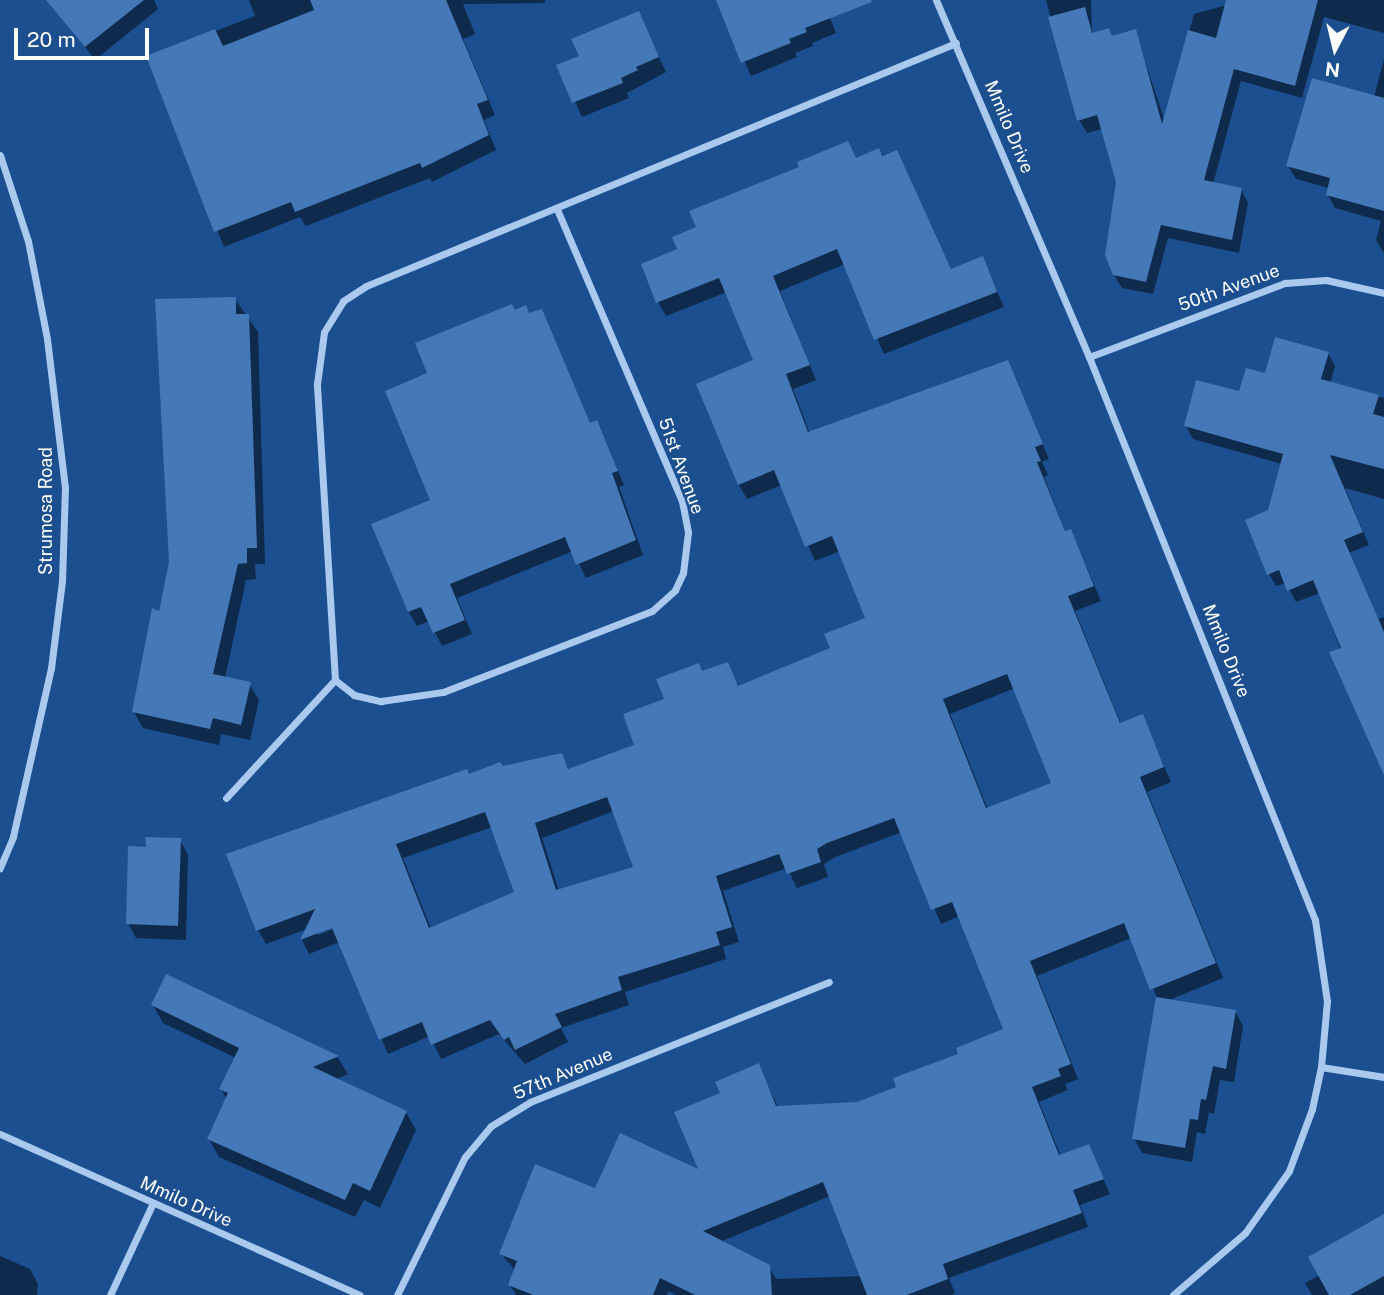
<!DOCTYPE html>
<style>
body{margin:0}
#map{position:relative;width:1384px;height:1295px;overflow:hidden;background:#1b4f8f;font-family:"Public Sans",sans-serif}
div>[style]{position:absolute}
.shadow>*{inset:0;background:#0007}
.building>*{inset:0;background:#4478b7}
.street>*{height:7px;margin:-3.5px;padding:0 3.5px;transform-origin:3.5px;border-radius:3.5px;background:#a9c9ee}
span{translate:-50% -50%;white-space:nowrap;text-align:center;line-height:1.15;-webkit-text-stroke:5px #1b4f8f;paint-order:stroke}
.street-label{font-size:18px;color:#fff}
.north{position:absolute;left:1300px;top:14px;width:70px;height:70px;-webkit-text-stroke:5px #1b4f8f;paint-order:stroke;rotate:187deg;font-size:19px;font-weight:700;line-height:28px;text-align:center;color:#fff}
.north::after{content:'';display:block;margin:auto;width:24px;height:32px;background:#fff;clip-path:polygon(50% 0,100% 100%,50% 72%,0 100%)}
.scale{position:absolute;left:14px;top:28px;width:135px;height:32px;box-sizing:border-box;border:4px solid #fff;border-top:0;padding-left:9px;font-size:21px;line-height:24px;white-space:nowrap;color:#fff;-webkit-text-stroke:5px #1b4f8f;paint-order:stroke}
</style>
<div id="map">
<div class="shadow">
<div style="clip-path:polygon(76px 0,154px 0,158px 9px,95px 60px,60px 14px)"></div>
<div style="clip-path:polygon(249px 0,545px 0,545px 3px,463px 4px,475px 34px,463px 39px,495px 115px,484px 120px,496px 150px,432px 182px,430px 178px,306px 226px,300px 217px,224px 247px,148px 57px,255px 16px)"></div>
<div style="clip-path:polygon(718px 0,850px 0,828px 13px,836px 33px,812px 43px,813px 46px,795px 53px,797px 57px,751px 76px)"></div>
<div style="clip-path:polygon(1046px 0,1091px 0,1092px 35px,1113px 37px,1135px 31px,1165px 122px,1194px 14px,1245px 0,1384px 0,1384px 33px,1324px 17px,1302px 98px,1241px 81px,1213px 184px,1241px 189px,1248px 203px,1239px 253px,1168px 238px,1153px 294px,1122px 288px,1114px 275px,1110px 220px,1118px 182px,1102px 129px,1087px 133px,1079px 120px)"></div>
<div style="clip-path:polygon(638px 13px,666px 72px,627px 93px,629px 98px,582px 117px,559px 66px,581px 57px)"></div>
<div style="clip-path:polygon(1384px 59px,1384px 253px,1376px 240px,1381px 221px,1335px 208px,1328px 195px,1329px 188px,1296px 179px,1288px 166px,1374px 97px)"></div>
<div style="clip-path:polygon(evenodd,896px 152px,952px 271px,982px 259px,1004px 307px,884px 354px,845px 264px,780px 291px,816px 380px,793px 389px,810px 434px,1007px 362px,1049px 459px,1042px 462px,1048px 475px,1044px 477px,1066px 533px,1070px 531px,1078px 546px,1101px 601px,1075px 611px,1121px 724px,1142px 716px,1171px 782px,1147px 792px,1223px 978px,1167px 1001px,1235px 1011px,1243px 1026px,1234px 1082px,1220px 1080px,1214px 1114px,1209px 1112px,1205px 1134px,1197px 1132px,1192px 1162px,1142px 1153px,1134px 1138px,1158px 1000px,1131px 938px,1037px 976px,1078px 1079px,1065px 1084px,1068px 1090px,1039px 1102px,1061px 1157px,1089px 1147px,1110px 1194px,1080px 1205px,1088px 1227px,949px 1278px,955px 1293px,951px 1295px,676px 1295px,668px 1291px,667px 1295px,516px 1295px,510px 1285px,515px 1270px,501px 1254px,596px 1190px,702px 1172px,723px 1094px,758px 1066px,778px 1107px,858px 1104px,899px 1088px,1006px 1030px,959px 916px,941px 924px,902px 832px,835px 857px,824px 864px,828px 877px,797px 888px,787px 868px,723px 891px,739px 942px,723px 947px,726px 959px,625px 992px,629px 1005px,561px 1028px,568px 1042px,525px 1064px,499px 1034px,441px 1059px,430px 1036px,388px 1054px,340px 942px,309px 954px,302px 940px,307px 929px,266px 944px,258px 930px,469px 776px,561px 755px,570px 771px,636px 746px,666px 700px,703px 673px,727px 664px,739px 687px,832px 649px,867px 619px,840px 551px,815px 561px,782px 485px,747px 499px,739px 485px,698px 385px,755px 361px,727px 292px,666px 316px,658px 302px,679px 250px,857px 160px,896px 152px,1015px 688px,1053px 784px,988px 810px,950px 714px,1015px 688px,896px 152px,614px 811px,635px 868px,559px 891px,542px 838px,614px 811px,896px 152px,492px 827px,516px 893px,431px 929px,403px 858px,492px 827px,896px 152px,340px 923px,341px 926px,318px 935px,318px 931px,340px 923px,896px 152px,830px 1196px,862px 1276px,776px 1279px,768px 1266px,720px 1242px,830px 1196px)"></div>
<div style="clip-path:polygon(235px 299px,258px 332px,265px 564px,255px 564px,256px 579px,246px 580px,225px 678px,249px 684px,259px 700px,250px 740px,221px 734px,219px 745px,143px 728px,134px 712px)"></div>
<div style="clip-path:polygon(541px 311px,591px 425px,596px 423px,604px 437px,624px 485px,619px 487px,643px 555px,586px 578px,573px 551px,457px 598px,472px 634px,442px 646px,429px 621px,417px 626px,409px 612px,374px 525px,433px 501px,429px 374px,515px 312px,530px 315px)"></div>
<div style="clip-path:polygon(1328px 353px,1335px 366px,1330px 384px,1384px 398px,1384px 499px,1345px 488px,1369px 545px,1349px 553px,1378px 619px,1384px 617px,1384px 770px,1320px 593px,1296px 602px,1286px 583px,1276px 586px,1269px 574px,1269px 512px,1282px 464px,1193px 439px,1186px 426px,1266px 375px)"></div>
<div style="clip-path:polygon(180px 840px,188px 855px,186px 940px,136px 938px,128px 923px,147px 849px)"></div>
<div style="clip-path:polygon(166px 976px,338px 1058px,348px 1074px,335px 1080px,406px 1112px,416px 1130px,380px 1208px,364px 1200px,355px 1217px,219px 1157px,209px 1139px,227px 1100px,221px 1089px,236px 1058px,163px 1023px,153px 1005px)"></div>
<div style="clip-path:polygon(1384px 1216px,1384px 1295px,1312px 1295px,1305px 1283px,1320px 1275px)"></div>
<div style="clip-path:polygon(0 1256px,30px 1269px,38px 1284px,37px 1295px,0 1295px)"></div>
</div>
<div class="building">
<div style="clip-path:polygon(46px 0,144px 0,85px 47px)"></div>
<div style="clip-path:polygon(310px 0,446px 0,488px 100px,477px 104px,489px 135px,422px 168px,420px 163px,407px 168px,295px 212px,291px 202px,214px 232px,146px 56px,215px 29px,223px 46px,314px 10px)"></div>
<div style="clip-path:polygon(716px 0,871px 0,872px 2px,805px 28px,807px 32px,789px 39px,791px 43px,741px 63px)"></div>
<div style="clip-path:polygon(1226px 0,1318px 0,1295px 86px,1234px 69px,1204px 180px,1242px 188px,1232px 240px,1161px 225px,1146px 282px,1113px 275px,1105px 255px,1116px 182px,1097px 115px,1077px 121px,1048px 17px,1085px 7px,1092px 33px,1109px 28px,1112px 36px,1136px 29px,1162px 124px,1188px 30px,1216px 38px)"></div>
<div style="clip-path:polygon(639px 11px,659px 57px,636px 67px,638px 70px,621px 78px,623px 83px,572px 103px,556px 65px,579px 56px,571px 39px)"></div>
<div style="clip-path:polygon(1312px 78px,1384px 98px,1384px 211px,1326px 195px,1330px 178px,1286px 166px)"></div>
<div style="clip-path:polygon(evenodd,848px 141px,856px 158px,879px 148px,882px 156px,897px 150px,951px 269px,983px 256px,997px 292px,874px 340px,837px 249px,773px 276px,810px 365px,786px 374px,808px 432px,1008px 360px,1043px 444px,1035px 447px,1041px 461px,1037px 462px,1065px 531px,1071px 529px,1094px 586px,1068px 596px,1120px 723px,1143px 714px,1164px 767px,1140px 777px,1216px 963px,1150px 990px,1124px 923px,1030px 961px,1071px 1064px,1058px 1069px,1061px 1076px,1032px 1087px,1059px 1155px,1089px 1144px,1104px 1179px,1073px 1190px,1082px 1213px,943px 1264px,948px 1279px,907px 1295px,867px 1295px,823px 1182px,703px 1231px,770px 1265px,772px 1295px,695px 1295px,660px 1278px,653px 1295px,533px 1295px,508px 1285px,517px 1261px,499px 1254px,535px 1164px,595px 1188px,620px 1133px,698px 1169px,674px 1112px,720px 1093px,715px 1082px,759px 1063px,776px 1106px,857px 1102px,896px 1087px,893px 1078px,958px 1054px,956px 1048px,1003px 1029px,952px 902px,931px 910px,894px 818px,827px 843px,817px 849px,821px 862px,787px 874px,779px 854px,716px 876px,732px 927px,716px 932px,720px 945px,618px 977px,622px 990px,555px 1014px,562px 1027px,515px 1050px,509px 1037px,504px 1040px,490px 1020px,431px 1045px,422px 1022px,379px 1040px,332px 928px,300px 940px,315px 909px,256px 931px,226px 854px,467px 769px,469px 774px,500px 762px,503px 766px,562px 753px,568px 769px,634px 745px,623px 714px,664px 699px,656px 679px,699px 663px,702px 671px,728px 662px,738px 686px,830px 648px,824px 634px,865px 618px,832px 536px,805px 547px,774px 470px,738px 485px,696px 384px,753px 360px,719px 278px,656px 303px,641px 264px,677px 249px,672px 237px,696px 227px,689px 211px,799px 167px,797px 162px,848px 141px,1007px 674px,1051px 783px,986px 808px,943px 699px,1007px 674px,848px 141px,607px 797px,633px 867px,556px 890px,535px 823px,607px 797px,848px 141px,485px 812px,514px 892px,429px 928px,396px 844px,485px 812px)"></div>
<div style="clip-path:polygon(236px 297px,236px 314px,249px 314px,257px 548px,247px 548px,247px 563px,238px 564px,213px 674px,251px 682px,241px 725px,213px 718px,210px 729px,132px 712px,152px 608px,159px 611px,169px 562px,155px 299px)"></div>
<div style="clip-path:polygon(512px 304px,515px 310px,526px 305px,529px 313px,542px 309px,590px 423px,597px 420px,618px 471px,612px 473px,636px 540px,576px 565px,565px 537px,450px 584px,465px 620px,433px 633px,421px 607px,408px 612px,371px 524px,430px 500px,385px 391px,427px 373px,415px 343px)"></div>
<div style="clip-path:polygon(1275px 337px,1329px 352px,1321px 379px,1379px 395px,1373px 414px,1384px 417px,1384px 469px,1330px 455px,1363px 532px,1344px 540px,1384px 632px,1384px 775px,1329px 652px,1341px 648px,1313px 580px,1287px 591px,1279px 570px,1267px 575px,1245px 520px,1268px 510px,1283px 454px,1184px 426px,1196px 380px,1239px 391px,1246px 368px,1265px 373px)"></div>
<div style="clip-path:polygon(145px 837px,181px 838px,178px 926px,126px 924px,128px 846px,146px 847px)"></div>
<div style="clip-path:polygon(166px 974px,339px 1056px,313px 1067px,407px 1111px,370px 1191px,353px 1183px,345px 1200px,207px 1139px,228px 1093px,219px 1089px,239px 1048px,151px 1005px)"></div>
<div style="clip-path:polygon(1156px 997px,1236px 1010px,1226px 1069px,1213px 1066px,1206px 1100px,1201px 1099px,1198px 1120px,1190px 1119px,1185px 1148px,1132px 1139px)"></div>
<div style="clip-path:polygon(1384px 1214px,1384px 1276px,1350px 1295px,1329px 1295px,1308px 1257px)"></div>
</div>
<div class="street">
<div style="left:936px;top:0;width:388px;rotate:66.8deg"></div>
<div style="left:1089px;top:357px;width:607px;rotate:68.13deg"></div>
<div style="left:1315px;top:920px;width:82px;rotate:81.6deg"></div>
<div style="left:1327px;top:1001px;width:66px;rotate:95.2deg"></div>
<div style="left:1321px;top:1067px;width:43px;rotate:102.1deg"></div>
<div style="left:1312px;top:1109px;width:66px;rotate:110.4deg"></div>
<div style="left:1289px;top:1171px;width:76px;rotate:125.4deg"></div>
<div style="left:1245px;top:1233px;width:95px;rotate:139.3deg"></div>
<div style="left:0;top:155px;width:90px;rotate:72deg"></div>
<div style="left:28px;top:241px;width:100px;rotate:79deg"></div>
<div style="left:47px;top:339px;width:149px;rotate:83.1deg"></div>
<div style="left:65px;top:487px;width:94px;rotate:91.8deg"></div>
<div style="left:62px;top:581px;width:88px;rotate:97.2deg"></div>
<div style="left:51px;top:668px;width:173px;rotate:102.7deg"></div>
<div style="left:13px;top:837px;width:34px;rotate:113deg"></div>
<div style="left:1089px;top:357px;width:210px;rotate:-20.7deg"></div>
<div style="left:1285px;top:283px;width:41px;rotate:-4.2deg"></div>
<div style="left:1326px;top:280px;width:59px;rotate:12.6deg"></div>
<div style="left:335px;top:680px;width:24px;rotate:38deg"></div>
<div style="left:354px;top:695px;width:28px;rotate:13deg"></div>
<div style="left:381px;top:701px;width:63px;rotate:-8.3deg"></div>
<div style="left:443px;top:692px;width:224px;rotate:-21.2deg"></div>
<div style="left:652px;top:611px;width:31px;rotate:-42deg"></div>
<div style="left:675px;top:590px;width:19px;rotate:-65deg"></div>
<div style="left:683px;top:573px;width:41px;rotate:-83deg"></div>
<div style="left:688px;top:532px;width:32px;rotate:-101deg"></div>
<div style="left:682px;top:501px;width:318px;rotate:-113.2deg"></div>
<div style="left:226px;top:798px;width:161px;rotate:-47.3deg"></div>
<div style="left:335px;top:680px;width:297px;rotate:-93.5deg"></div>
<div style="left:317px;top:384px;width:52px;rotate:-82.3deg"></div>
<div style="left:324px;top:332px;width:36px;rotate:-58deg"></div>
<div style="left:343px;top:301px;width:27px;rotate:-33deg"></div>
<div style="left:366px;top:286px;width:638px;rotate:-22.39deg"></div>
<div style="left:1321px;top:1067px;width:64px;rotate:9deg"></div>
<div style="left:0;top:1134px;width:394px;rotate:24.1deg"></div>
<div style="left:110px;top:1295px;width:99px;rotate:-65deg"></div>
<div style="left:397px;top:1295px;width:154px;rotate:-63.8deg"></div>
<div style="left:465px;top:1157px;width:40px;rotate:-50deg"></div>
<div style="left:491px;top:1126px;width:46px;rotate:-31.6deg"></div>
<div style="left:530px;top:1102px;width:322px;rotate:-21.9deg"></div>
</div>
<div class="street-label">
<span style="left:1009px;top:127px;rotate:67deg">Mmilo Drive</span>
<span style="left:1229px;top:288px;rotate:-20deg">50th Avenue</span>
<span style="left:681px;top:466px;rotate:70deg">51st Avenue</span>
<span style="left:46px;top:511px;rotate:-90deg">Strumosa Road</span>
<span style="left:1226px;top:651px;rotate:68deg">Mmilo Drive</span>
<span style="left:563px;top:1074px;rotate:-23deg">57th Avenue</span>
<span style="left:186px;top:1202px;rotate:24deg">Mmilo Drive</span>
</div>
<div class="north">N</div>
<div class="scale">20 m</div>
</div>
